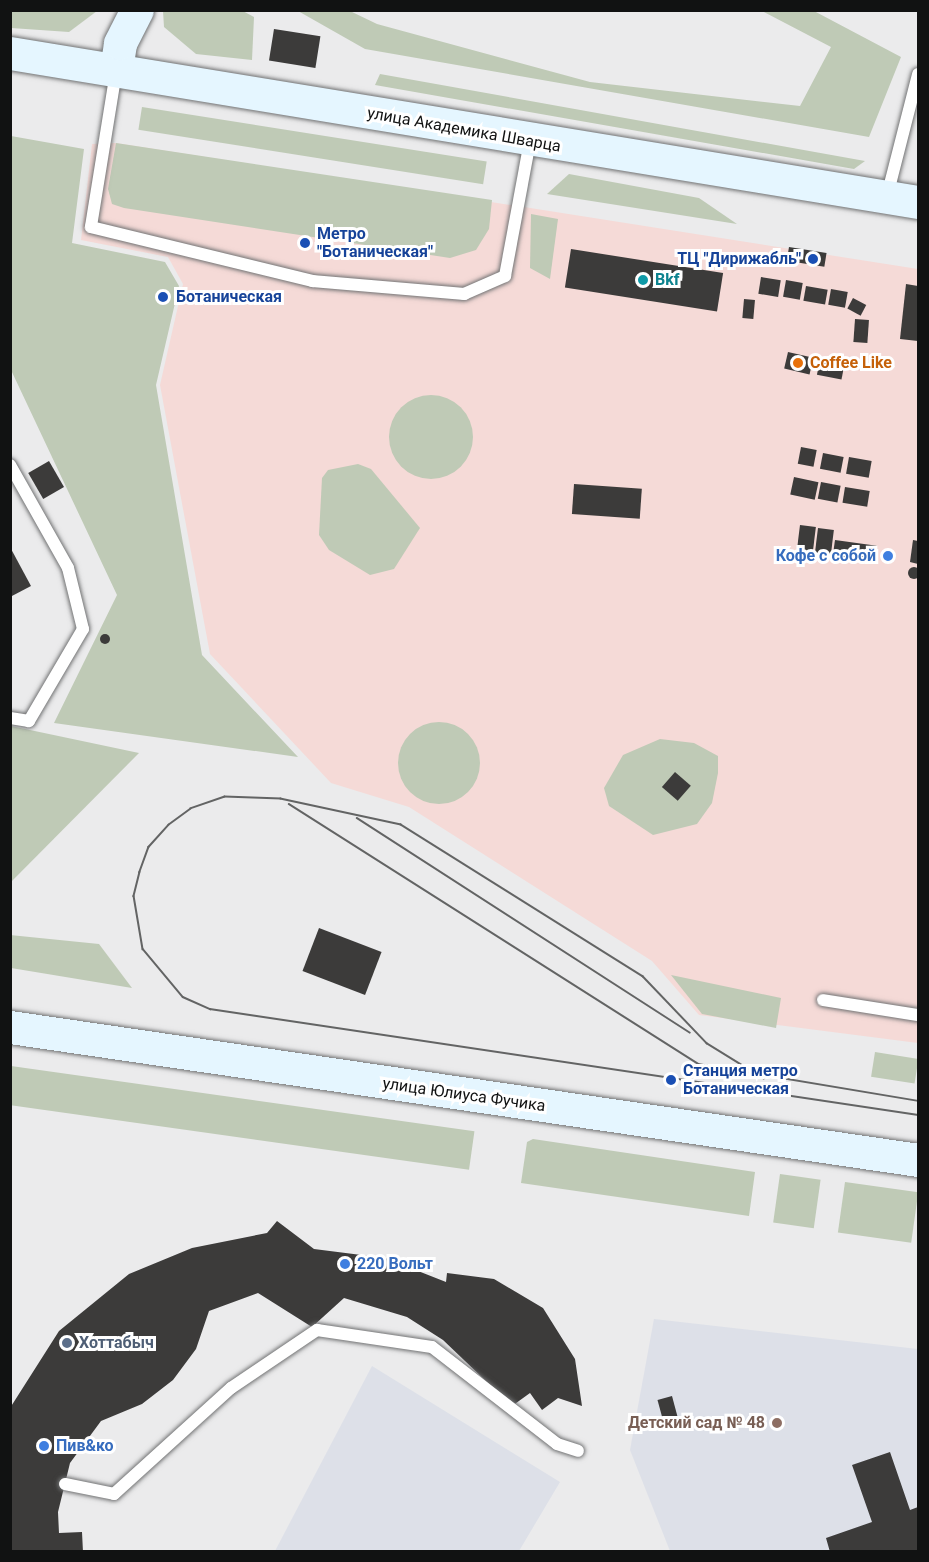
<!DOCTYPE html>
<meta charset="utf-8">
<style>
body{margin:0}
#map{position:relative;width:929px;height:1562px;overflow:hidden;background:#ebebec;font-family:Roboto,sans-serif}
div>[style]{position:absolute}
.commercial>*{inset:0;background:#f5dad7}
.built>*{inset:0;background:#dde0e8}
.green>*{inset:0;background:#bfcab6;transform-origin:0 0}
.round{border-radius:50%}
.building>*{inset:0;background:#3c3b3a;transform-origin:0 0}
.roads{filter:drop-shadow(0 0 2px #727374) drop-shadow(0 0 2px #727374)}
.lane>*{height:12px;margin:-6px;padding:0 6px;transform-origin:6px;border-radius:6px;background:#fff}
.secondary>*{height:33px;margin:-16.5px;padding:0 16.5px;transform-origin:16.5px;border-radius:16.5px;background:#e5f6ff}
.tram>*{height:1.5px;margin:-0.75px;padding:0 0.75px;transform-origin:0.75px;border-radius:0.75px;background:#636464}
.dots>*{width:16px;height:16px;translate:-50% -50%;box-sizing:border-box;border:3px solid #fff;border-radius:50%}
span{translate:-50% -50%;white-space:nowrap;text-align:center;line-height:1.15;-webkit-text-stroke:6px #fff;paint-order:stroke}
.street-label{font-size:16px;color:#111212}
.transit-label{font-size:16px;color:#164399;font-weight:700}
.left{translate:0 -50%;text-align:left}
.right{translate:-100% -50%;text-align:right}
.culture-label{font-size:16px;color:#0d838f;font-weight:700}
.food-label{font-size:16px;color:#c56008;font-weight:700}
.shop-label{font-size:16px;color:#366cbe;font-weight:700}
.service-label{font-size:16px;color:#4e5e75;font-weight:700}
.education-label{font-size:16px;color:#785e54;font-weight:700}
.frame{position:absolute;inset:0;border:12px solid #111212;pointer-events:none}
</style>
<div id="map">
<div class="commercial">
<div style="clip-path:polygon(116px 143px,918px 269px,918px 1043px,699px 1015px,652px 961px,409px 807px,331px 783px,210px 654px,160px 385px,183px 284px,168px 257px,81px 240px,92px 144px)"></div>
</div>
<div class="built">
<div style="clip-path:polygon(654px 1319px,918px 1349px,918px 1551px,670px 1551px,630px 1450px)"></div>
<div style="clip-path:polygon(372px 1366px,560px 1482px,519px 1551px,275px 1551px)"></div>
</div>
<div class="green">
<div style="clip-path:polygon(241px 10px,254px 17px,252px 60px,196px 54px,164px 27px,163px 11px)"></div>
<div style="clip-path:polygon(10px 11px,11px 10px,97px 11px,69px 32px,11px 28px)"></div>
<div style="clip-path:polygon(298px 11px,350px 11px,377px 24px,590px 82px,800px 106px,831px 47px,762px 11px,814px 11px,901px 57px,869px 137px,365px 49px)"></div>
<div style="clip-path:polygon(380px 74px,865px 161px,854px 169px,375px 85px)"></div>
<div style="left:142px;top:107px;width:349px;height:23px;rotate:9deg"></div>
<div style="clip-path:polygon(11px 136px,84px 149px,72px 243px,165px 262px,179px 286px,156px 385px,202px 655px,298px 757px,54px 723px,117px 595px,11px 370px)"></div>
<div style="clip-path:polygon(116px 143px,492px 200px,489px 229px,476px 250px,450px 258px,124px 208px,112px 204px,108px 189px)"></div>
<div style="clip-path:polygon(569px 174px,699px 198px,737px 224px,547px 194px)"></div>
<div style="clip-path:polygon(531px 214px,558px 219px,550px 279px,530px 268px)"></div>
<div class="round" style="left:389px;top:395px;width:84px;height:84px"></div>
<div style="clip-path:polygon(358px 464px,371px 469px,420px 528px,394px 569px,370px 575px,329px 550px,319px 535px,322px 478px,328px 470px)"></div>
<div class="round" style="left:398px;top:722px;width:82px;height:82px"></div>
<div style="clip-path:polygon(11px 726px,139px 753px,11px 882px,10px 726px)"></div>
<div style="clip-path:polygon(660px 739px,694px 743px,718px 756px,718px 773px,712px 803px,697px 824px,653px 835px,609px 806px,604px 788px,623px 755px)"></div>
<div style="clip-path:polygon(10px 935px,99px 944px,132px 988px,11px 968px)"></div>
<div style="clip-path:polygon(671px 975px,781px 998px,776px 1028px,702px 1014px)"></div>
<div style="left:875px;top:1052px;width:44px;height:25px;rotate:9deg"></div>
<div style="left:11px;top:1066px;width:468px;height:39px;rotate:8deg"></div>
<div style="clip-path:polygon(533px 1139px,755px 1172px,749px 1216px,521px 1183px,527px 1142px)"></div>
<div style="left:780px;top:1174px;width:41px;height:49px;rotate:8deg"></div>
<div style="left:845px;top:1182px;width:74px;height:51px;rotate:8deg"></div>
</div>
<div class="building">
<div style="left:274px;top:29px;width:47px;height:32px;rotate:9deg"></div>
<div style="left:789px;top:247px;width:38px;height:14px;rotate:9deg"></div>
<div style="left:571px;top:249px;width:154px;height:39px;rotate:9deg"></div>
<div style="left:761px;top:277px;width:20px;height:17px;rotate:9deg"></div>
<div style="left:786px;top:280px;width:17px;height:17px;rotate:10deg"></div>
<div style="clip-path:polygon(906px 284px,918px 286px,918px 341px,900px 339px)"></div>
<div style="left:806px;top:286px;width:22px;height:15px;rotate:10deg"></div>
<div style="left:831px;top:289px;width:17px;height:16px;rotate:10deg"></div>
<div style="left:853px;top:298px;width:15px;height:12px;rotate:28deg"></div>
<div style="left:744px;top:299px;width:11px;height:19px;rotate:5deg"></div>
<div style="left:855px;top:319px;width:14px;height:23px;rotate:4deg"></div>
<div style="left:788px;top:352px;width:26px;height:17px;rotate:13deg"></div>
<div style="left:820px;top:359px;width:25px;height:16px;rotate:11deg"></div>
<div style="left:801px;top:447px;width:16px;height:17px;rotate:11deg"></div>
<div style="left:823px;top:453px;width:21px;height:16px;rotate:11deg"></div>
<div style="left:849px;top:457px;width:23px;height:17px;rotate:10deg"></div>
<div style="left:49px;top:461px;width:30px;height:24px;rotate:60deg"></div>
<div style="left:794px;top:477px;width:25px;height:18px;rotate:12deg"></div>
<div style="left:821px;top:482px;width:20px;height:17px;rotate:11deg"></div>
<div style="left:574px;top:484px;width:68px;height:30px;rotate:4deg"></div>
<div style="left:845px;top:487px;width:25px;height:16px;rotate:9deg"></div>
<div style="left:800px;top:525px;width:16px;height:25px;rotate:7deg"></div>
<div style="left:818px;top:528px;width:16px;height:25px;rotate:7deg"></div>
<div style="left:835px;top:540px;width:42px;height:16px;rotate:8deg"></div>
<div style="clip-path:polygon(913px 540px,918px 541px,918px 564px,910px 562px)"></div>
<div style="clip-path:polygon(10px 547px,31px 586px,10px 597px)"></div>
<div style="clip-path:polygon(887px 549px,895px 558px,890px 563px,881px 554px)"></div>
<div class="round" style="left:908px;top:567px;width:12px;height:12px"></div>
<div class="round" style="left:100px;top:634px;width:10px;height:10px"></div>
<div style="left:675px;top:772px;width:21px;height:20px;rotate:41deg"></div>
<div style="left:319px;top:928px;width:67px;height:46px;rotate:21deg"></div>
<div style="clip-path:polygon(277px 1221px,314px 1249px,385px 1258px,446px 1282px,447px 1273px,494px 1279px,543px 1308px,575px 1359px,582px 1406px,558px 1398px,542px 1410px,530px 1393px,512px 1406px,443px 1340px,407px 1317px,344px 1298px,312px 1327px,258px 1293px,209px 1311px,196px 1349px,173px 1380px,142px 1404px,101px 1421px,70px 1463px,58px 1512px,59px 1533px,82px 1532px,83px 1552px,10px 1552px,10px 1408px,59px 1331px,129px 1274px,192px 1248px,267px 1233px)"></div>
<div style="left:672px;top:1396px;width:30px;height:15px;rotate:75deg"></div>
<div style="clip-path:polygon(890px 1452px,910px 1510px,918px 1507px,918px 1552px,830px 1552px,826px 1538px,872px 1522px,852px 1465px)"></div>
</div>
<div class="roads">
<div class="lane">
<div style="left:116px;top:72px;width:157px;rotate:99.2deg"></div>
<div style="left:91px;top:227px;width:228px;rotate:13.7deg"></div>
<div style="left:312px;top:281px;width:153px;rotate:4.9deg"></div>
<div style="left:464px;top:294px;width:45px;rotate:-23.7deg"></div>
<div style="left:505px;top:276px;width:137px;rotate:-79.5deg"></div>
<div style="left:887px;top:196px;width:126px;rotate:-75.7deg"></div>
<div style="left:10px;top:465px;width:118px;rotate:60.6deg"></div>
<div style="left:68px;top:568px;width:63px;rotate:76.2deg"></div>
<div style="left:83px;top:629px;width:107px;rotate:120.4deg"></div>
<div style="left:29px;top:721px;width:19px;rotate:-171deg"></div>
<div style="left:823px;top:1000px;width:96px;rotate:9deg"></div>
<div style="left:65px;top:1484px;width:50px;rotate:11.5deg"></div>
<div style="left:114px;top:1494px;width:158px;rotate:-42.2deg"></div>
<div style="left:231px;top:1388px;width:104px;rotate:-34deg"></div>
<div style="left:317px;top:1330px;width:116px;rotate:8.4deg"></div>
<div style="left:432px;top:1347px;width:158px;rotate:37.8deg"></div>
<div style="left:557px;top:1444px;width:22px;rotate:18deg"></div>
</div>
<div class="secondary">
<div style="left:10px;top:53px;width:920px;rotate:9.32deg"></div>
<div style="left:116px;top:69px;width:26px;rotate:-81deg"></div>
<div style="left:120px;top:43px;width:37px;rotate:-63deg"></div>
<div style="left:10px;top:1027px;width:918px;rotate:8.33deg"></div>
</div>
</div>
<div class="tram">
<div style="left:289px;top:804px;width:485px;rotate:32.4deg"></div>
<div style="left:698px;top:1064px;width:223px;rotate:9.5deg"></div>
<div style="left:357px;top:818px;width:396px;rotate:32.8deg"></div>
<div style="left:764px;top:1079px;width:67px;rotate:-148.4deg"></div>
<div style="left:707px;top:1044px;width:93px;rotate:-133.7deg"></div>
<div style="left:643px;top:977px;width:286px;rotate:-147.9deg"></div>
<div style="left:401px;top:825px;width:123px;rotate:-167.8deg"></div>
<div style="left:281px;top:799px;width:56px;rotate:-178deg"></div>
<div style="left:225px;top:797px;width:36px;rotate:161deg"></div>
<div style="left:191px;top:809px;width:27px;rotate:144deg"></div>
<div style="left:169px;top:825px;width:30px;rotate:132deg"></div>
<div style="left:149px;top:847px;width:27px;rotate:110deg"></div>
<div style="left:140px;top:872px;width:25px;rotate:104deg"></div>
<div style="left:134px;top:896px;width:54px;rotate:80.4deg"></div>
<div style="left:143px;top:949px;width:62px;rotate:50.2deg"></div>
<div style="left:183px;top:997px;width:30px;rotate:24deg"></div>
<div style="left:210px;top:1009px;width:716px;rotate:8.51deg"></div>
</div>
<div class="dots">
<div style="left:305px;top:243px;background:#1a4fb4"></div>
<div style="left:813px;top:259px;background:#1a4fb4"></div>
<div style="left:643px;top:280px;background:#0f9aa8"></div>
<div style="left:163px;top:297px;background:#1a4fb4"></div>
<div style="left:798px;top:363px;background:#e8710a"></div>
<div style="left:888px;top:556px;background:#3f7fe0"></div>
<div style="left:671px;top:1080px;background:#1a4fb4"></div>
<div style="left:345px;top:1264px;background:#3f7fe0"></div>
<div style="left:67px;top:1343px;background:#5c6f8a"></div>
<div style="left:777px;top:1423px;background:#8d6e63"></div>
<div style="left:44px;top:1446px;background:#3f7fe0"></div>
</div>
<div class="street-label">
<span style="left:464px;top:130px;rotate:10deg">улица Академика Шварца</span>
<span style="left:464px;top:1095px;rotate:8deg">улица Юлиуса Фучика</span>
</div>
<div class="transit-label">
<span class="left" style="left:317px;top:243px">Метро<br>"Ботаническая"</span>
<span class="right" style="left:801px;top:259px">ТЦ "Дирижабль"</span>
<span class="left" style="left:176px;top:297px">Ботаническая</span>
<span class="left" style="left:683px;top:1080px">Станция метро<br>Ботаническая</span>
</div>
<div class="culture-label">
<span class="left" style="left:655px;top:280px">Bkf</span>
</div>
<div class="food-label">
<span class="left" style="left:810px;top:363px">Coffee Like</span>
</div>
<div class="shop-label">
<span class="right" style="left:876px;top:556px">Кофе с собой</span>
<span class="left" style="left:357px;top:1264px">220 Вольт</span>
<span class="left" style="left:56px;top:1446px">Пив&amp;ко</span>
</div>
<div class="service-label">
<span class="left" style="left:79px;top:1343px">Хоттабыч</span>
</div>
<div class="education-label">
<span class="right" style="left:765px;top:1423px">Детский сад № 48</span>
</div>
<div class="frame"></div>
</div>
